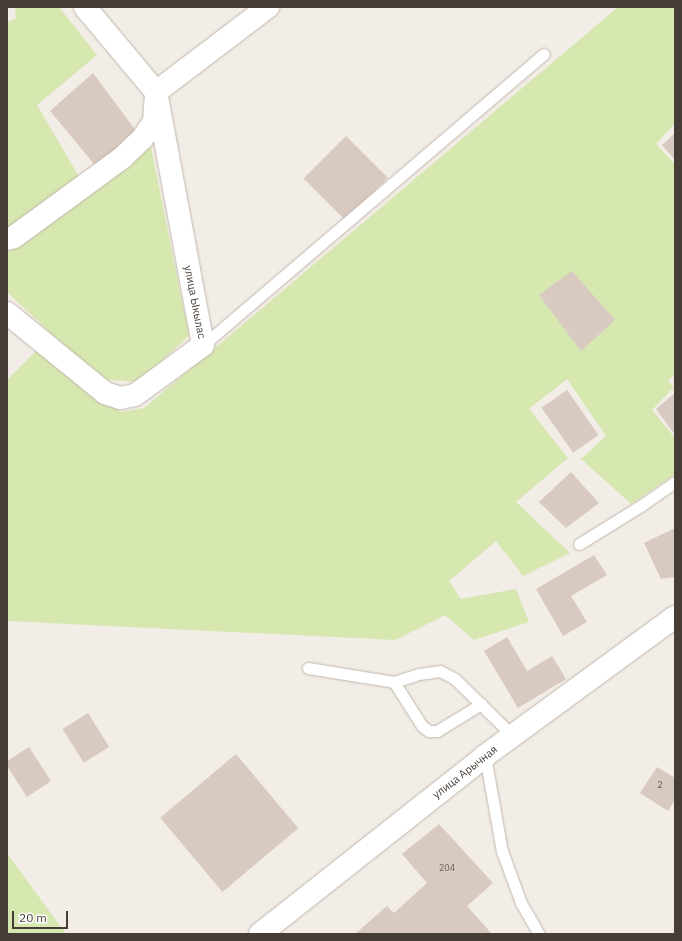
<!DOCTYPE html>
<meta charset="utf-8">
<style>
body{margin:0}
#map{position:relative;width:682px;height:941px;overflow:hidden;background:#f3ede7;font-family:"IBM Plex Sans",sans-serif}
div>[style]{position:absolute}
.green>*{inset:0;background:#d7e7b0}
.building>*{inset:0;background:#d8cac0;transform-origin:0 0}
.roads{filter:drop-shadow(0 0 1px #c1b7ad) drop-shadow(0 0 1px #c1b7ad)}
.service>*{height:11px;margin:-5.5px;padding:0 5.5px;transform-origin:5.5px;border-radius:5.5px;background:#fff}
.minor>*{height:22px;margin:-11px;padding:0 11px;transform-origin:11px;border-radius:11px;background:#fff}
span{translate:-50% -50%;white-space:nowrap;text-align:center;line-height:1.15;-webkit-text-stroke:3.5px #fff;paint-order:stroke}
.number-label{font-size:9px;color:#6a6058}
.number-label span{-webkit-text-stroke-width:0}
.street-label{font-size:11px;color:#463d36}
.frame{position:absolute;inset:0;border:8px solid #463d36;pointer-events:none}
.scale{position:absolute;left:12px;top:911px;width:56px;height:18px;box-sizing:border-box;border:2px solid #463d36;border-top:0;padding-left:5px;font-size:12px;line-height:14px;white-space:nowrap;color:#463d36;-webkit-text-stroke:3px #fff;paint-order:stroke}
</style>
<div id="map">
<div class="green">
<div style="clip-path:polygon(15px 7px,59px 7px,97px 55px,37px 105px,81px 180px,150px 142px,189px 336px,138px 382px,100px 379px,7px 292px,7px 22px,16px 18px)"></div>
<div style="clip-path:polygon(618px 7px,675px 8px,675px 123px,656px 144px,675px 164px,675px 374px,668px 381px,674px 387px,652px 410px,675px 438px,675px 474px,631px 504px,581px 459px,606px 436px,567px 379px,529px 409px,568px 458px,516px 502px,570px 553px,523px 576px,496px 541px,449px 581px,461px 599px,516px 589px,529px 622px,474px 640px,445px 615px,395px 640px,7px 621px,7px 380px,36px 351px,121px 412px,144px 408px)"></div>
<div style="clip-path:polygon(7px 853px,66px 934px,7px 934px)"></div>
</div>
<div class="building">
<div style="clip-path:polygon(93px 73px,137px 132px,109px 164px,94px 164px,50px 111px)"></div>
<div style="clip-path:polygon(675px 133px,675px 160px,662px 145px)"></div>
<div style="left:346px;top:136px;width:59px;height:60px;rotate:45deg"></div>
<div style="clip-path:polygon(572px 271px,615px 320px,581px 351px,539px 295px)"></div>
<div style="left:567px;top:390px;width:55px;height:31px;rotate:55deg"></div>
<div style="clip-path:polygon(675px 393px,675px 435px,656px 409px)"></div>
<div style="clip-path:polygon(571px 472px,599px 503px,566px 528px,539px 502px)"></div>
<div style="clip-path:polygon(675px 528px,675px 577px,661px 579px,644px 543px)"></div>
<div style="clip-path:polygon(594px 555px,607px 575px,571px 596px,587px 622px,563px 636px,536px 589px)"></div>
<div style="clip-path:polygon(507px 637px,527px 671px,552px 656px,566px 679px,518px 708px,484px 651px)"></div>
<div style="left:88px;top:713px;width:40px;height:30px;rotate:58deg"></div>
<div style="clip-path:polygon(29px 747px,51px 781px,27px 797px,7px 766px,7px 761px)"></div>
<div style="left:236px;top:754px;width:97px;height:99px;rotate:50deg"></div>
<div style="clip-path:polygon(657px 767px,675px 778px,675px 800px,668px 811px,640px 793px)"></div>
<div style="clip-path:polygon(439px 824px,493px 883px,467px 906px,492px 934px,355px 934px,387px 906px,394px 913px,427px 883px,402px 854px)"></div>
</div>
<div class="roads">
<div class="service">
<div style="left:203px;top:345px;width:448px;rotate:-40.5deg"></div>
<div style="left:579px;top:544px;width:74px;rotate:-31.8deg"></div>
<div style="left:642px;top:505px;width:40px;rotate:-34.9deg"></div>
<div style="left:308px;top:668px;width:87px;rotate:9.2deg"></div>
<div style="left:394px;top:682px;width:26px;rotate:-18deg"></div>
<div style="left:419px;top:674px;width:21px;rotate:-8deg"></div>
<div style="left:440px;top:671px;width:17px;rotate:28deg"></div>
<div style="left:455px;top:679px;width:81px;rotate:44.5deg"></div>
<div style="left:394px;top:682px;width:52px;rotate:57.5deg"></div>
<div style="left:422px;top:726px;width:9px;rotate:36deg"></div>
<div style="left:429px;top:731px;width:8px"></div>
<div style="left:437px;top:731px;width:52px;rotate:-31.5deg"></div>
<div style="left:485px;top:756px;width:97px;rotate:79.9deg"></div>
<div style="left:502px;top:851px;width:55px;rotate:69.9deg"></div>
<div style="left:521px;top:903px;width:36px;rotate:60deg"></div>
</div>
<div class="minor">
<div style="left:156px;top:92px;width:141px;rotate:-37.2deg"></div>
<div style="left:7px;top:239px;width:7px;rotate:-16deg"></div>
<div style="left:14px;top:237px;width:134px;rotate:-36.2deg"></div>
<div style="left:122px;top:158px;width:28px;rotate:-44deg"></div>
<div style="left:142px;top:139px;width:21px;rotate:-55deg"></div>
<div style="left:154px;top:122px;width:30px;rotate:-86deg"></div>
<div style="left:156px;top:92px;width:111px;rotate:-129.9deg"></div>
<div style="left:7px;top:313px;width:127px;rotate:39.2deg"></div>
<div style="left:105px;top:393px;width:16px;rotate:18deg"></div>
<div style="left:120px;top:398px;width:15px;rotate:-11deg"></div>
<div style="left:135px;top:395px;width:84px;rotate:-36.3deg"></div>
<div style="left:203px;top:345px;width:257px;rotate:-100.5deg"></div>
<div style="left:260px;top:934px;width:287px;rotate:-38.3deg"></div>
<div style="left:485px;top:756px;width:235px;rotate:-36.2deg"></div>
</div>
</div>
<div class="number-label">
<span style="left:660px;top:785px">2</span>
<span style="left:447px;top:868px">204</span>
</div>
<div class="street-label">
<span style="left:195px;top:302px;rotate:79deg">улица Ыкылас</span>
<span style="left:465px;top:772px;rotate:-38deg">улица Арычная</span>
</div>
<div class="frame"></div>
<div class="scale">20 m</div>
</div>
